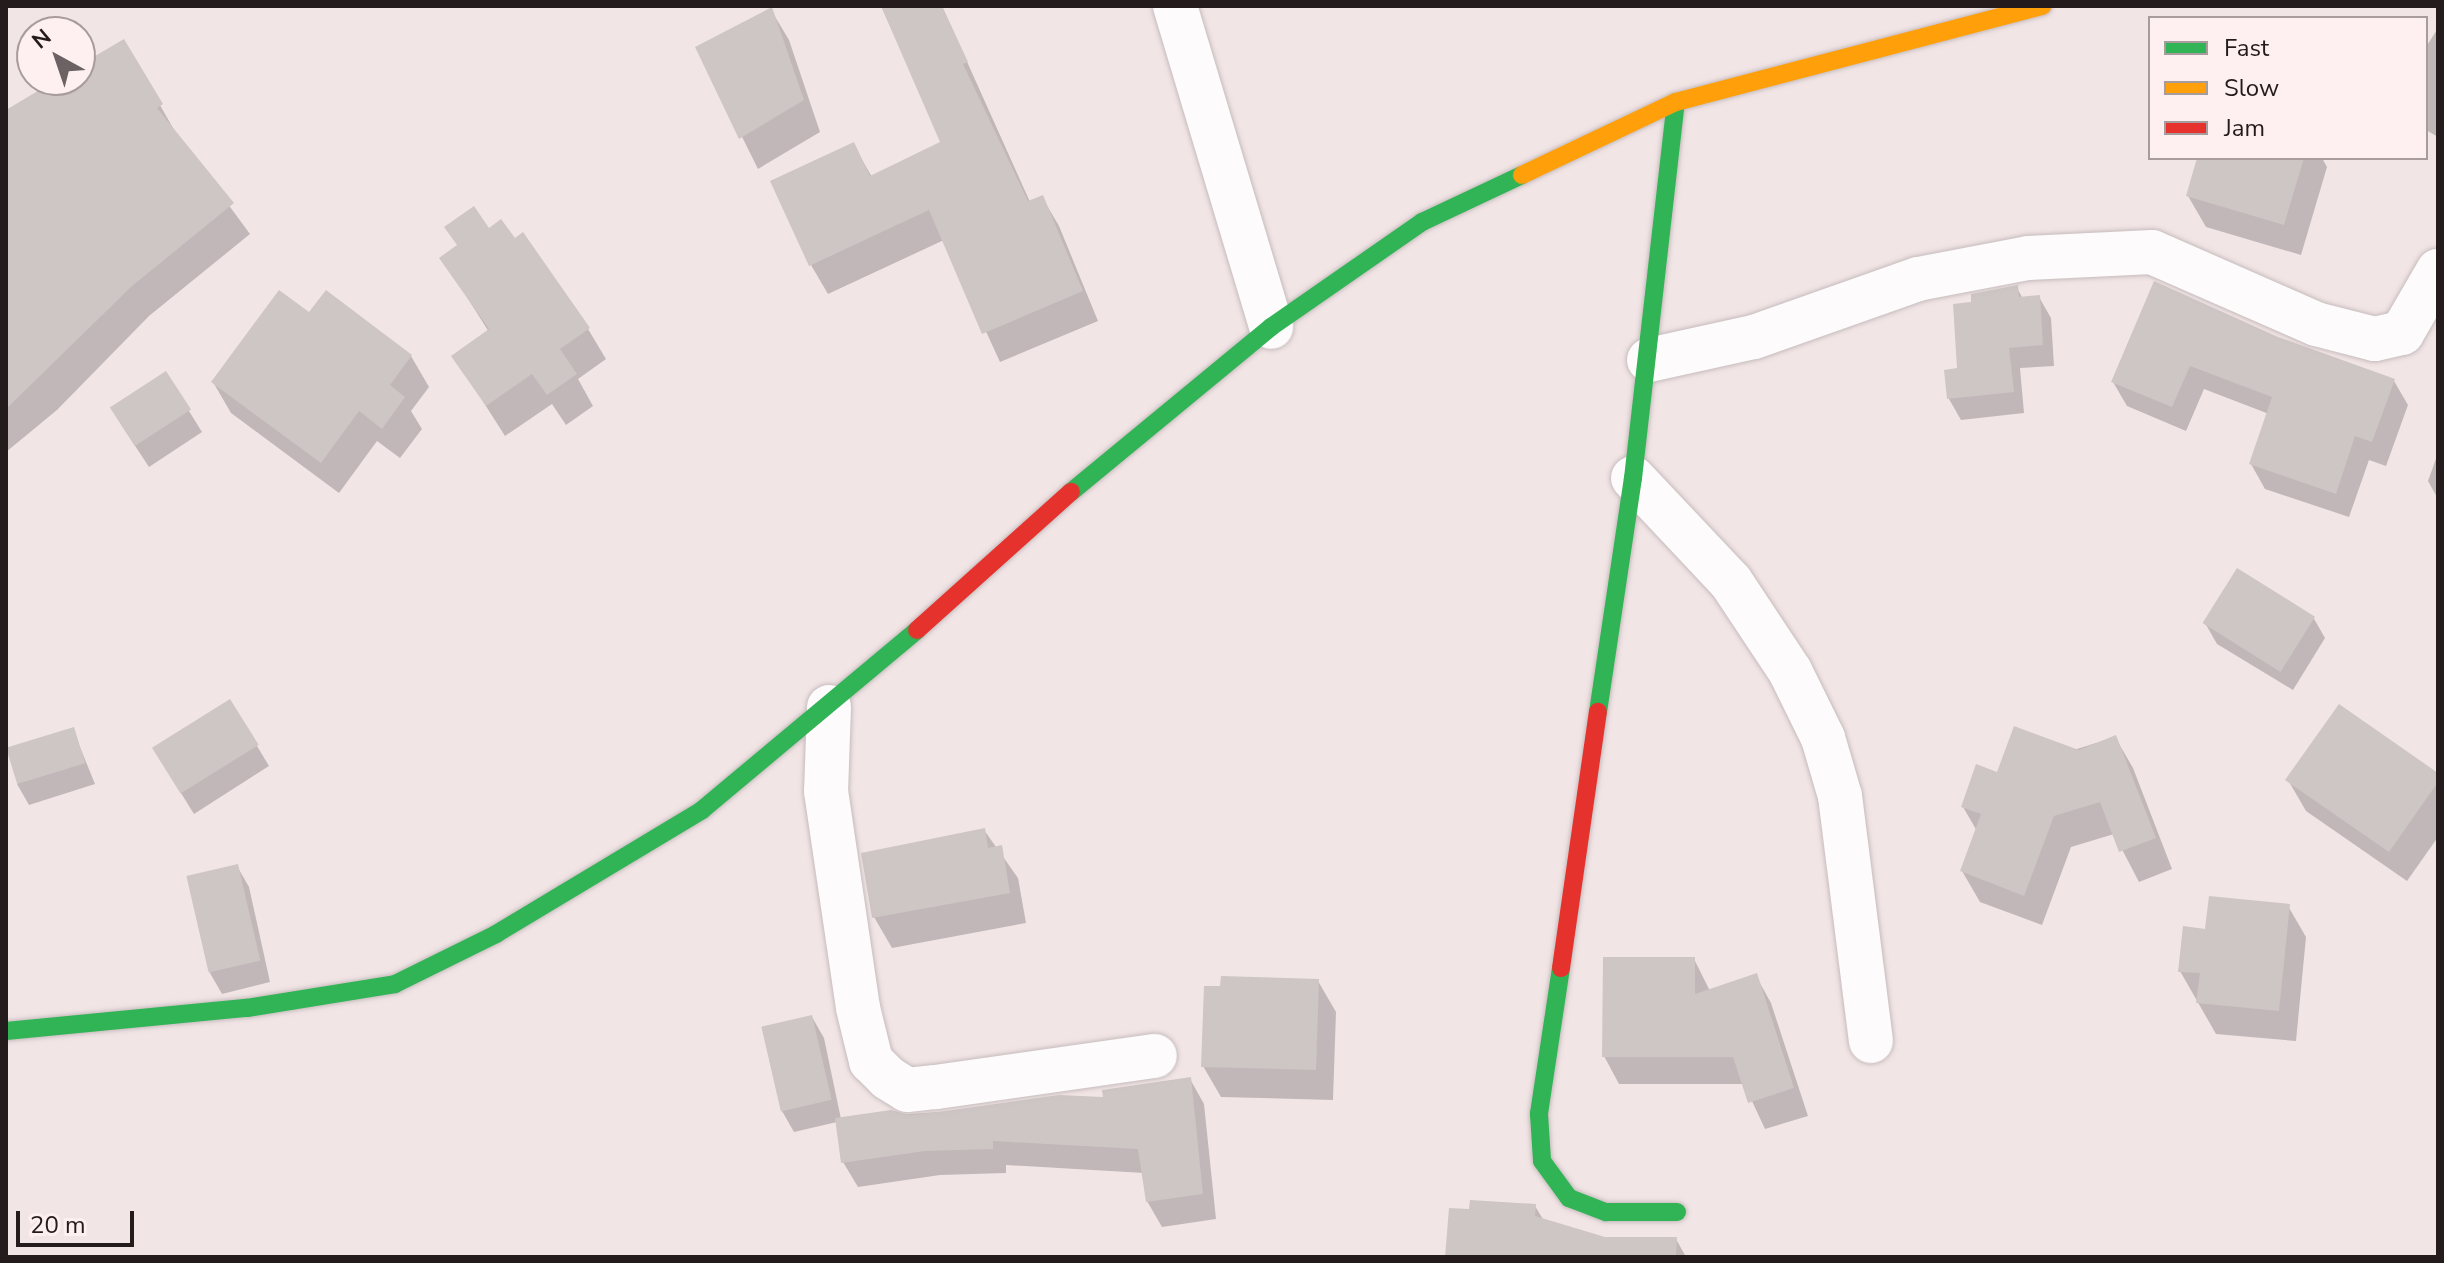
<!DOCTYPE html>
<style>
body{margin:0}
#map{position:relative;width:2444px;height:1263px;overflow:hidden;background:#f2e5e6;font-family:"Nunito Sans",sans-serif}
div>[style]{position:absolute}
.shadow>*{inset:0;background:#0003}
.building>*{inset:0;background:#cec5c5;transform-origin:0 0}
.roads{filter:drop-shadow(0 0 2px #c6bcbd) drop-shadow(0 0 2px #c6bcbd)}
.street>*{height:44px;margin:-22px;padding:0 22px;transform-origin:22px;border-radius:22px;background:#fdfbfb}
.fast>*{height:18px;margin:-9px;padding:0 9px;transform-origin:9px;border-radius:9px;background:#30b455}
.slow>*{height:18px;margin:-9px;padding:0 9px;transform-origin:9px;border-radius:9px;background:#ff9f0a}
.jam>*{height:18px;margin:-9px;padding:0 9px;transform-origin:9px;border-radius:9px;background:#e5322d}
span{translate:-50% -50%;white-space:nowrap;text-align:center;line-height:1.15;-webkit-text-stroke:7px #feeff0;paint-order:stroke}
.frame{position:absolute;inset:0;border:8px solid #241c1c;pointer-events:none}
.legend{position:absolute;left:2148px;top:16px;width:280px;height:144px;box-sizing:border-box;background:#feeff0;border:2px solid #a79b9b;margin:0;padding:10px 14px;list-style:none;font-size:24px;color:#241c1c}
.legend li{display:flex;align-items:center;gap:16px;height:40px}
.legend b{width:40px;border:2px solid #a79b9b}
.north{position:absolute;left:16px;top:16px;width:80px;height:80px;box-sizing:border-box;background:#feeff0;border:2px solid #a79b9b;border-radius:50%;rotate:320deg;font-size:22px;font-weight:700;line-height:32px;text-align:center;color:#241c1c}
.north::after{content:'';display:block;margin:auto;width:28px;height:36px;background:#6c6263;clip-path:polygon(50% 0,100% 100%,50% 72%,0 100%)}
.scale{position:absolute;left:16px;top:1211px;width:118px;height:36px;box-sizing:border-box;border:4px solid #241c1c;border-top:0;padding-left:10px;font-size:24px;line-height:28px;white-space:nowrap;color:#241c1c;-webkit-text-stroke:6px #feeff0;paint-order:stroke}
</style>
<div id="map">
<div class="shadow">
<div style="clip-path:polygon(881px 6px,942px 6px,1030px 202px,1042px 197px,1059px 226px,1098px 321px,1000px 362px,944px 240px,828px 294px,811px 265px,853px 144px,872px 177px,943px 143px)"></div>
<div style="clip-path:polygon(771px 10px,789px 40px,820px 132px,758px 169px,698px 48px)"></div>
<div style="clip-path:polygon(2438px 28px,2438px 137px,2426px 130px,2426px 47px)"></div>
<div style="clip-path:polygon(124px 42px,177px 135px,250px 234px,149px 316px,57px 410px,6px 452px,6px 112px,59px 80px,80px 80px,80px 68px)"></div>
<div style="clip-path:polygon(2199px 158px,2322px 158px,2327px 167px,2301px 255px,2206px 227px,2188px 196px)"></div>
<div style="clip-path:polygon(488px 231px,588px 329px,606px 359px,578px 379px,593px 406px,566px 425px,552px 404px,505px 436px,454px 356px,489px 332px,442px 258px)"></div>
<div style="clip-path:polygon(2017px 288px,2023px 299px,2039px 297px,2051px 318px,2054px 366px,2020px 368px,2024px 413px,1961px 420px,1949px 399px,1947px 371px,1959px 370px,1973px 304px)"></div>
<div style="clip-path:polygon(2277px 339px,2394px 381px,2408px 405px,2386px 466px,2369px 460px,2349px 517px,2265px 489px,2251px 464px,2269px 414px,2204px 389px,2186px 431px,2127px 406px,2113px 382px)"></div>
<div style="clip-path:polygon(411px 356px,429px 387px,411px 411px,422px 429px,400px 458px,377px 441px,339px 493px,231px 413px,213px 382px)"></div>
<div style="clip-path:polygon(166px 374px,202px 432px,149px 467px,124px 429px)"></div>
<div style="clip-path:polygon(2438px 453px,2438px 499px,2428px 481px)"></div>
<div style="clip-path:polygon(2313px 617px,2325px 638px,2293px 690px,2217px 644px,2205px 623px)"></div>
<div style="clip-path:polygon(73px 730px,95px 784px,29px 805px,17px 784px)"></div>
<div style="clip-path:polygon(2115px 737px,2133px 768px,2172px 869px,2139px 882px,2114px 834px,2071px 847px,2042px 925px,1980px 902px,1962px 871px,1977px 831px,1963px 807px,1998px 774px)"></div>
<div style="clip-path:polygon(257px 746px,269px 766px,194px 814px,166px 769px)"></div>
<div style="clip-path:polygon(2438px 775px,2438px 837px,2407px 881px,2306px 811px,2288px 780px)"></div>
<div style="clip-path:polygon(984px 830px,1018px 878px,1026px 923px,892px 948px,874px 917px)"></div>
<div style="clip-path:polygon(237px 866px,249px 887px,270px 982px,222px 994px,210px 973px)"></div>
<div style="clip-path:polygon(2288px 906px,2306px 937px,2296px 1041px,2216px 1034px,2180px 971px,2207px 931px)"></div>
<div style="clip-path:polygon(1694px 959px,1710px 991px,1756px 976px,1771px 1003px,1808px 1116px,1765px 1129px,1744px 1084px,1619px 1084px,1604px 1056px)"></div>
<div style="clip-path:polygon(1318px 981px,1336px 1012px,1333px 1100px,1221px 1097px,1203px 1066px)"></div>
<div style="clip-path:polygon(812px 1017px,824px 1038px,841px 1119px,1105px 1100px,1190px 1079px,1204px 1104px,1216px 1219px,1162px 1227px,1147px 1201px,1144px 1173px,1006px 1165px,1006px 1173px,940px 1175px,858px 1187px,843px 1162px,837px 1122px,794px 1132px,782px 1111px)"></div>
<div style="clip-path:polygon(1535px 1206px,1544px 1221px,1597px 1238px,1676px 1239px,1686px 1257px,1447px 1257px,1471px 1211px)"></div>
</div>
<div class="building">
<div style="clip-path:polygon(881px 6px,942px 6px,968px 62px,963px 64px,1028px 201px,1043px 195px,1083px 291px,982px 334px,929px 210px,809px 266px,770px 181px,854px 142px,870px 176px,940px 142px)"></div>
<div style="clip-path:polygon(772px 7px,804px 100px,739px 139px,695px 47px)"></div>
<div style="clip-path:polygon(124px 39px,163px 104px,157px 108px,234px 203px,132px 286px,6px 409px,6px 110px,56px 80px,80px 80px,80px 65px)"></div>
<div style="clip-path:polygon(2197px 158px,2304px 158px,2284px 225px,2186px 196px)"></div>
<div style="clip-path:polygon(474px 206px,489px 228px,501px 219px,515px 238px,523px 232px,590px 328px,560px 349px,577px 374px,547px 395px,532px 374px,486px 406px,451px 356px,489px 329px,439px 258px,457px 245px,444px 227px)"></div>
<div style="clip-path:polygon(2154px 281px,2278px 337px,2395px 379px,2372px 442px,2355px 436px,2336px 494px,2249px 464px,2272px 397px,2190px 366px,2172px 407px,2111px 382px)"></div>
<div style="clip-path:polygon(2018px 285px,2019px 297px,2040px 295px,2043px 345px,2009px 348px,2014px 392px,1947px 399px,1944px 370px,1957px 368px,1953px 304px,1971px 302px,1971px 294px)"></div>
<div style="clip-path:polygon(279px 290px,309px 312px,326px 290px,412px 355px,390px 385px,405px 397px,382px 429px,359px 411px,321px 463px,211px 382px)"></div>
<div style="left:166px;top:371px;width:46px;height:67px;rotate:57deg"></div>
<div style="left:2237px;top:568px;width:92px;height:65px;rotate:32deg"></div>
<div style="left:230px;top:699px;width:54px;height:92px;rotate:58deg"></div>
<div style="clip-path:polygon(2339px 704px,2438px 773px,2438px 782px,2389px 852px,2285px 780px)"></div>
<div style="clip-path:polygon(2014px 726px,2079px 750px,2116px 735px,2156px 838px,2119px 852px,2100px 802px,2054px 816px,2024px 896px,1960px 871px,1981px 814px,1961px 807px,1976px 764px,1997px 772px)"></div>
<div style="left:74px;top:727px;width:38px;height:71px;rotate:73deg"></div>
<div style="clip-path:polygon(985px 828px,988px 848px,1002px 845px,1010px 893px,872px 918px,861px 853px)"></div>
<div style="left:238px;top:864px;width:99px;height:53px;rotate:77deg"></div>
<div style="clip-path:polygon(2209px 896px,2290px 904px,2279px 1011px,2196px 1003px,2200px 973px,2178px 972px,2183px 926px,2205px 929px)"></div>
<div style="clip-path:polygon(1603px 957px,1695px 957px,1695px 994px,1757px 973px,1794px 1088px,1748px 1103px,1733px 1057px,1602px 1057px)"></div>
<div style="clip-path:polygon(1221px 976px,1319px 979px,1316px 1070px,1201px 1067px,1204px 986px,1220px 986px)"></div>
<div style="left:812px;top:1015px;width:87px;height:52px;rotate:77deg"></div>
<div style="clip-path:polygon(1191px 1077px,1203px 1194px,1146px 1202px,1138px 1149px,993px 1141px,993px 1149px,925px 1151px,841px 1163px,835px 1118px,891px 1110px,910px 1115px,939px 1112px,1059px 1095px,1103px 1097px,1102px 1090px)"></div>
<div style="clip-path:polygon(1470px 1200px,1536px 1204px,1535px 1216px,1605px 1237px,1677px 1237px,1676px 1257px,1445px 1257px,1449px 1208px,1469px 1209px)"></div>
</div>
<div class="roads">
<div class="street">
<div style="left:1175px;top:6px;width:335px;rotate:73.3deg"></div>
<div style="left:1649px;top:360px;width:107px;rotate:-12.4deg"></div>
<div style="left:1754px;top:337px;width:174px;rotate:-19.5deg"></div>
<div style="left:1918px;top:279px;width:112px;rotate:-10.8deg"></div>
<div style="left:2028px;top:258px;width:124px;rotate:-2.8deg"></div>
<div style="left:2152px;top:252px;width:179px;rotate:23.7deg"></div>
<div style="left:2316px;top:324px;width:61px;rotate:14.3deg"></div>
<div style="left:2375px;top:339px;width:28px;rotate:-13deg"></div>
<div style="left:2402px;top:333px;width:72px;rotate:-59.9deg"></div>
<div style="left:1633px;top:478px;width:143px;rotate:46.7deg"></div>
<div style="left:1731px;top:582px;width:107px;rotate:56.5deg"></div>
<div style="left:1790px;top:671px;width:75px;rotate:63.8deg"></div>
<div style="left:1823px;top:738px;width:60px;rotate:73.7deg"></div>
<div style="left:1840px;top:796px;width:247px;rotate:82.8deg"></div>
<div style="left:829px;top:707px;width:84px;rotate:92deg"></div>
<div style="left:826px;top:791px;width:219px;rotate:81.6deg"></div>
<div style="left:858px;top:1008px;width:55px;rotate:76.2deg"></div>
<div style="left:871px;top:1061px;width:24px;rotate:45deg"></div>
<div style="left:888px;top:1078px;width:22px;rotate:32deg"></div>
<div style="left:907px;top:1090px;width:29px;rotate:-6deg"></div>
<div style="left:936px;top:1087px;width:221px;rotate:-8.1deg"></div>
</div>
<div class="fast">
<div style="left:1071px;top:492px;width:259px;rotate:-39.5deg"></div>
<div style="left:1271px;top:327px;width:184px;rotate:-34.8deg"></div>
<div style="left:1422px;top:222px;width:110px;rotate:-25.2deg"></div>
<div style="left:1598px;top:712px;width:237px;rotate:-81.5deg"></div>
<div style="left:1633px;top:478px;width:378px;rotate:-83.5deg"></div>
<div style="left:1561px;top:968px;width:148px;rotate:98.6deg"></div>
<div style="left:1539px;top:1114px;width:47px;rotate:86.3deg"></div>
<div style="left:1542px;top:1161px;width:46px;rotate:53.9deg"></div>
<div style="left:1569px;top:1198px;width:40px;rotate:21deg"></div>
<div style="left:1606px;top:1212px;width:71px"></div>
<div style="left:6px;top:1031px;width:242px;rotate:-5.5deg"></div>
<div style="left:247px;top:1008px;width:150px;rotate:-9.2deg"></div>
<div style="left:395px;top:984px;width:113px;rotate:-26.3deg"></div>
<div style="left:496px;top:934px;width:240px;rotate:-31deg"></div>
<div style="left:702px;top:810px;width:280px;rotate:-39.9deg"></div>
</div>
<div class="slow">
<div style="left:1522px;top:175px;width:170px;rotate:-25.4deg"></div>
<div style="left:1676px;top:102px;width:379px;rotate:-14.7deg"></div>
</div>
<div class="jam">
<div style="left:917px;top:630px;width:207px;rotate:-41.9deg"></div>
<div style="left:1561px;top:968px;width:259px;rotate:-81.8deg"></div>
</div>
</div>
<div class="frame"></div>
<ul class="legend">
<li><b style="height:10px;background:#30b455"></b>Fast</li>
<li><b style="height:10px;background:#ff9f0a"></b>Slow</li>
<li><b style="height:10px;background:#e5322d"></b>Jam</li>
</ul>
<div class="north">N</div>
<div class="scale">20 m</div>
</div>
